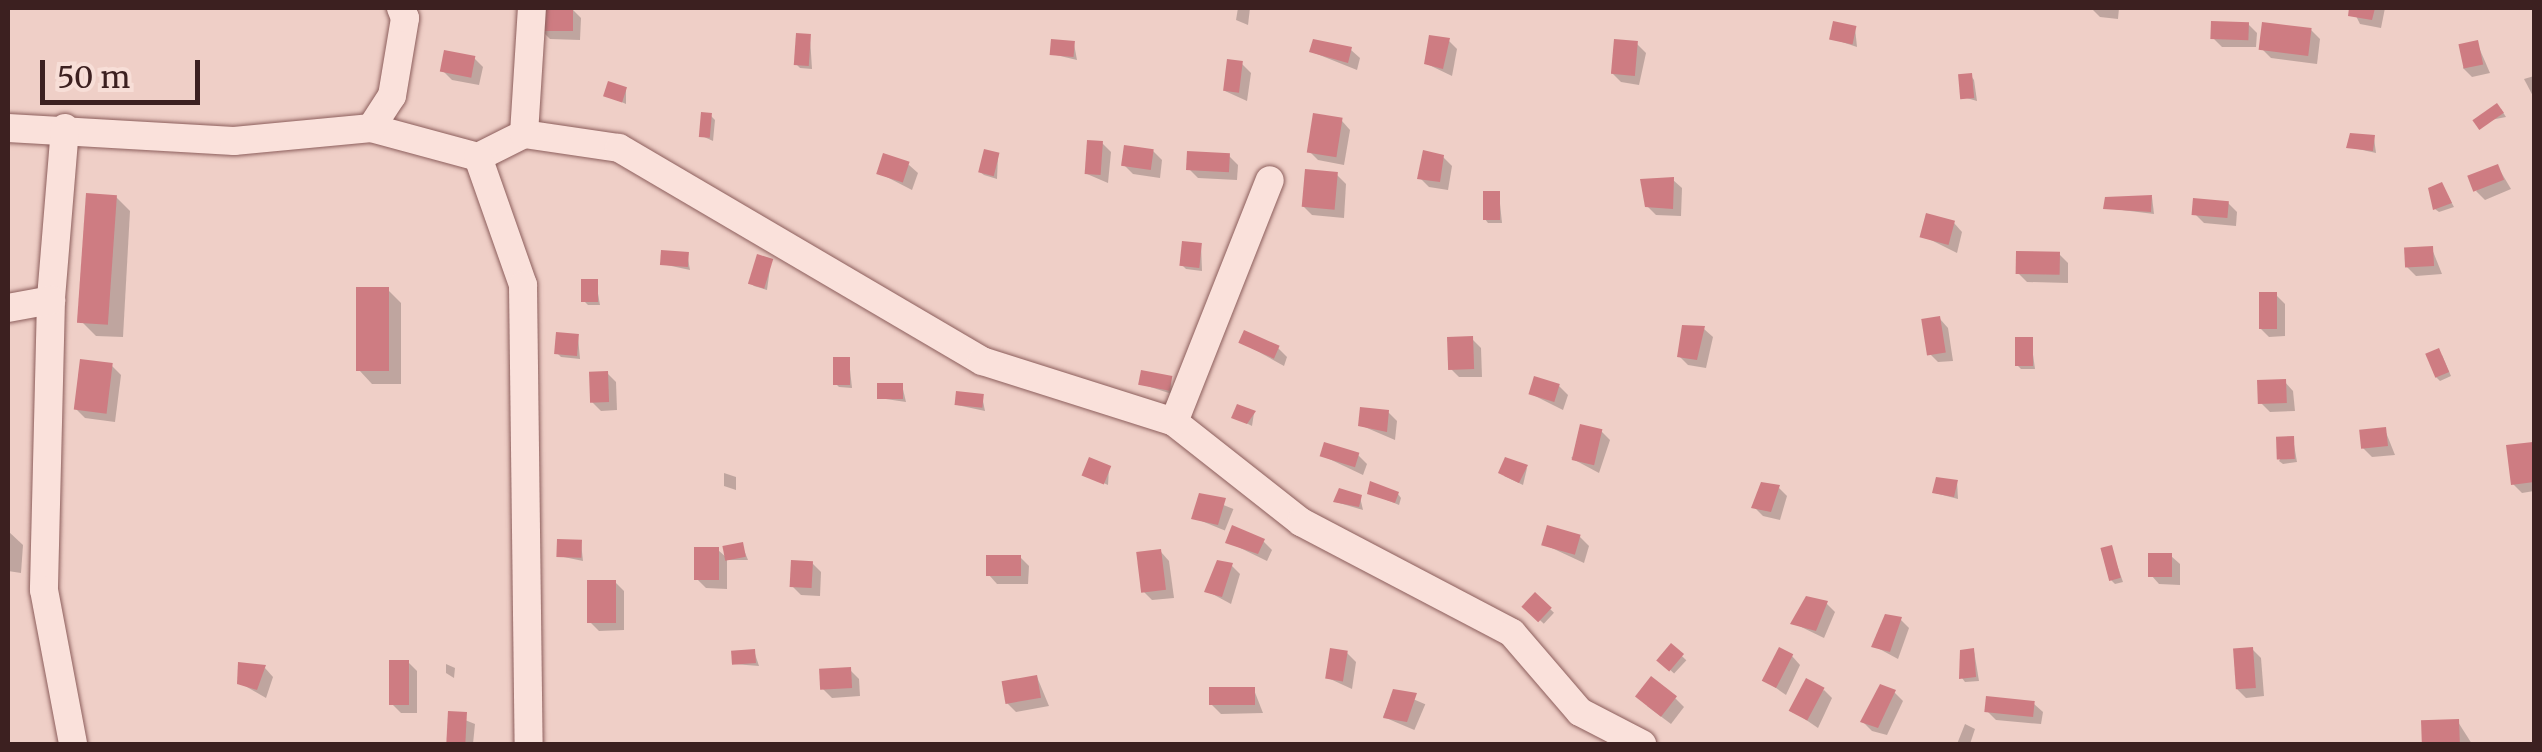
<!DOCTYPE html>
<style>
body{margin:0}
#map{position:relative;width:2542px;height:752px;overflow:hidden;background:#efcfc7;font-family:Merriweather,serif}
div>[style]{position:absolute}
.shadow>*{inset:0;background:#0003;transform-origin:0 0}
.building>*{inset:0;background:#ce7c82;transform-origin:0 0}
.roads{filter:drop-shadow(0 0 2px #8c5e5c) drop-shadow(0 0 2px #8c5e5c)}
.minor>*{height:28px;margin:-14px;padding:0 14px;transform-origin:14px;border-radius:14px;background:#fae1db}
span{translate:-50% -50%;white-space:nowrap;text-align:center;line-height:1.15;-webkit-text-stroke:8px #f7ded7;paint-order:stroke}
.frame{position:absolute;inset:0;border:10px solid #3c2020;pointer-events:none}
.scale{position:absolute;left:40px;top:60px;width:160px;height:45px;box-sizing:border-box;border:5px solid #3c2020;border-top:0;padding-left:12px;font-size:30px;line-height:35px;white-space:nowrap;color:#3c2020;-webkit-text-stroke:8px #f7ded7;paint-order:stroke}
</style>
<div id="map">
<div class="shadow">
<div style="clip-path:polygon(542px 8px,572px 9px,581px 18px,580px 40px,550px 39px,541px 30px)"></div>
<div style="clip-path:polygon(1238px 8px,1250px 8px,1248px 25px,1236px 20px)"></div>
<div style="clip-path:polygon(2091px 8px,2119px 8px,2118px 19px,2100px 17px)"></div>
<div style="clip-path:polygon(2352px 8px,2385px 8px,2381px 28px,2360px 24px)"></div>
<div style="clip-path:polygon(2248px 24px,2257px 33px,2256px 47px,2222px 47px,2213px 38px)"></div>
<div style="clip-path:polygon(1855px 28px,1857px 47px,1830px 38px)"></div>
<div style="clip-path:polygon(2311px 30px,2320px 39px,2317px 64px,2271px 58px,2262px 49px)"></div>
<div style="clip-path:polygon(810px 37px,812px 69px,800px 68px,796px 64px)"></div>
<div style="clip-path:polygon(1448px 40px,1457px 49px,1452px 76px,1427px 64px)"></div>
<div style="clip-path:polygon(2477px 43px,2490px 73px,2472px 77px,2463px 68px)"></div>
<div style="clip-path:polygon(1074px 44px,1077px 60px,1052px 54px)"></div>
<div style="clip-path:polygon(1637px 44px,1646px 53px,1639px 85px,1621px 82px,1612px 73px)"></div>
<div style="clip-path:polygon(1351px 50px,1360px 58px,1357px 70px,1312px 52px)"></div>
<div style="clip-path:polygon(474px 58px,483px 67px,479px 85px,452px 80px,443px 71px)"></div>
<div style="clip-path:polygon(1242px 64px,1251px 73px,1247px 101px,1225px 91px)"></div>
<div style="clip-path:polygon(1971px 76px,1974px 80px,1977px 101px,1963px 97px)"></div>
<div style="clip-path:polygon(2534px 76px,2534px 98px,2524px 79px)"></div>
<div style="clip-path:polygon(626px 89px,626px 104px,606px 95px)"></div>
<div style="clip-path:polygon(2501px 109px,2506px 117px,2475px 123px)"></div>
<div style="clip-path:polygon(711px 116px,715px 120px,713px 141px,702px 136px)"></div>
<div style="clip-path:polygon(1342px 121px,1350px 130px,1344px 165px,1318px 160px,1309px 151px)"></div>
<div style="clip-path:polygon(2374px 138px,2376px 153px,2349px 147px)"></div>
<div style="clip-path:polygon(1102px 143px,1111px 152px,1108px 183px,1087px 174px)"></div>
<div style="clip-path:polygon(1153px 151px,1162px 160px,1160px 178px,1133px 174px,1124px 165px)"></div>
<div style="clip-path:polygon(998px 156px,997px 179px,984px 175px,980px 172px)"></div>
<div style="clip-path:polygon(1229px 156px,1238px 165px,1237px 180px,1198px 178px,1189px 169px)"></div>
<div style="clip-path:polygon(1443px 157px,1452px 166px,1448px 190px,1429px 187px,1420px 178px)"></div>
<div style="clip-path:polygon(909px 165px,918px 173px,912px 190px,879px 173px)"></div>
<div style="clip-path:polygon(2498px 167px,2511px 189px,2485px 200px,2476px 191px)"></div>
<div style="clip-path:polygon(1337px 175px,1346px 184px,1344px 218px,1312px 215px,1303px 206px)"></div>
<div style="clip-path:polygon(1673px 180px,1682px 188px,1681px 216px,1656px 215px,1647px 206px)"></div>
<div style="clip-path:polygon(2442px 185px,2454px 207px,2439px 212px,2435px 209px)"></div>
<div style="clip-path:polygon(1499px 194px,1502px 223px,1488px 223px,1485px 219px)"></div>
<div style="clip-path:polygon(116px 197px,130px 211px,123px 337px,96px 336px,82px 322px)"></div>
<div style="clip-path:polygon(2152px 197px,2154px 214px,2106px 208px)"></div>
<div style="clip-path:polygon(2228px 203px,2237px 212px,2236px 226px,2204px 223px,2195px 214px)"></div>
<div style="clip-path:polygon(1954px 223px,1962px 232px,1957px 253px,1923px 236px)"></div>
<div style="clip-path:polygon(1201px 245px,1202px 271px,1186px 269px,1182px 265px)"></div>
<div style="clip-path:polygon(2432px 249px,2442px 274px,2416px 276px,2407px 267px)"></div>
<div style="clip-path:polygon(687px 254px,690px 270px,662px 264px)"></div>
<div style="clip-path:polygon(2059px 254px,2068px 263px,2068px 283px,2027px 282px,2018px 273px)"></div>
<div style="clip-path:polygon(771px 261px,767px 290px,754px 286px,750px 282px)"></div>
<div style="clip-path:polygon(596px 282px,600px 305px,588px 305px,584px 301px)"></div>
<div style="clip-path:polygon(388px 290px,401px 303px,401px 384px,372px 384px,359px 370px)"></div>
<div style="clip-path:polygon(2276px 295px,2285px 304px,2285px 336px,2269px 337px,2260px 328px)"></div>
<div style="clip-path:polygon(1940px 319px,1948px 328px,1953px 361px,1938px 362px,1929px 353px)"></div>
<div style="clip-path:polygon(1704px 329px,1713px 337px,1706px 368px,1688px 365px,1679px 356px)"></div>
<div style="clip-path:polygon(578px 337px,580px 359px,561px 357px,557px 353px)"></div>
<div style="clip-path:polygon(1472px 339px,1481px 348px,1482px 377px,1459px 377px,1450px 368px)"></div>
<div style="clip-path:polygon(2031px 340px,2035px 369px,2021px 369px,2017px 365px)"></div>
<div style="clip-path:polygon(1241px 342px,1278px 348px,1287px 357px,1284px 366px)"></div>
<div style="clip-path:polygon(2442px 355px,2451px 376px,2440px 381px,2436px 377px)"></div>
<div style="clip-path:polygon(849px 360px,852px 388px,839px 387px,836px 384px)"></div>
<div style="clip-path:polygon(112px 366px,121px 375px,115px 422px,85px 418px,76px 409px)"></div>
<div style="clip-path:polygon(607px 373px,616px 382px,617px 410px,601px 411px,592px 402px)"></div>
<div style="clip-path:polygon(1171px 378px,1172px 394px,1141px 384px)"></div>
<div style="clip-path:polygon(2285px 382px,2293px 391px,2295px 411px,2270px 412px,2261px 403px)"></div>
<div style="clip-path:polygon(902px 385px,906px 402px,879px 398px)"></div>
<div style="clip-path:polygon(1559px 386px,1568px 395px,1563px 410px,1531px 394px)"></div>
<div style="clip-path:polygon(982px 396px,985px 411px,957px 405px)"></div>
<div style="clip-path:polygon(1388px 412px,1397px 421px,1395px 440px,1360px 425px)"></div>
<div style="clip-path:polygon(1254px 413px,1252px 426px,1234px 417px)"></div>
<div style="clip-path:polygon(2385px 430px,2395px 455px,2372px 457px,2363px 448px)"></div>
<div style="clip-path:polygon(1601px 431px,1610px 440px,1599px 473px,1571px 458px)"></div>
<div style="clip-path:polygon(2293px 439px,2297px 462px,2283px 464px,2279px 461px)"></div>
<div style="clip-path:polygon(2533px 445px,2534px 491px,2522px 493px,2513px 484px)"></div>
<div style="clip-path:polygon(1358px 455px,1367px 464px,1363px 475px,1323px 456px)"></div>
<div style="clip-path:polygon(1109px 468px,1108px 485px,1084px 474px)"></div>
<div style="clip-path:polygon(1527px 468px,1523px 485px,1504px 476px)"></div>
<div style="clip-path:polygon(724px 473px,736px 477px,736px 490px,724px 486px)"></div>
<div style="clip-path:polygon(1957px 482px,1958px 499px,1935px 493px)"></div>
<div style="clip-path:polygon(1779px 488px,1787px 496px,1780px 520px,1763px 516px,1754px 507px)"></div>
<div style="clip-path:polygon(1370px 493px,1398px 494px,1401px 498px,1399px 505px)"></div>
<div style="left:1201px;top:496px;width:35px;height:23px;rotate:22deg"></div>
<div style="clip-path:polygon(1360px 497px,1363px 510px,1336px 502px)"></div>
<div style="clip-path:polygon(8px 531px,23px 545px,21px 573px,8px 571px)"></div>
<div style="clip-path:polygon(1580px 537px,1589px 546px,1584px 563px,1541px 543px)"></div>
<div style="clip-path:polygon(1228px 542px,1264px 542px,1272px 550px,1267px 561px)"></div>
<div style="clip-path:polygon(581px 543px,583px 561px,559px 556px)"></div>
<div style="clip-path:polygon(742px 545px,748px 560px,727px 560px,727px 589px,706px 588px,697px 579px,718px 550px,727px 558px)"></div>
<div style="clip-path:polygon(2111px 548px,2123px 582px,2115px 584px,2111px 580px)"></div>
<div style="clip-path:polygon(1161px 552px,1169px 561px,1174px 598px,1152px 600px,1143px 591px)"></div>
<div style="clip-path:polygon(2171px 556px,2180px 564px,2180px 585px,2159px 584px,2151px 575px)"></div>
<div style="clip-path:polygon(1020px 557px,1029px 566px,1028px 584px,997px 584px,989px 575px)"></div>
<div style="clip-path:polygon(812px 563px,821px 572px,820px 596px,801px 595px,792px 586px)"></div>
<div style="clip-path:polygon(1231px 565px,1240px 574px,1231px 604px,1207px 591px)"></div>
<div style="clip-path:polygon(615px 582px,624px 591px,624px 630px,599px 631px,590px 622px)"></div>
<div style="left:1535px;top:595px;width:26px;height:15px;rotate:43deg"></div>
<div style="clip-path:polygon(1826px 603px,1835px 612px,1824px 638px,1793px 623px)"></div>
<div style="clip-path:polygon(1900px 619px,1909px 628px,1898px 659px,1874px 646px)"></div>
<div style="left:1671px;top:646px;width:21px;height:18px;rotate:43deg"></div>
<div style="clip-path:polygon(2252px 649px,2261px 658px,2264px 696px,2246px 698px,2237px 689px)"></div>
<div style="clip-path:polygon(754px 651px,759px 666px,734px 664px)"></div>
<div style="clip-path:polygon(1974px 651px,1979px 681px,1965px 682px,1962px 678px)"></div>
<div style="clip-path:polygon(1347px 653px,1356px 662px,1352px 689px,1328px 678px)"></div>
<div style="clip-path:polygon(1792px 656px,1800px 665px,1786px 695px,1766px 681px)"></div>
<div style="clip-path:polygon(408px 662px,417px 671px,417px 713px,401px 713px,392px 704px)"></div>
<div style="clip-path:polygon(446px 664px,455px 668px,454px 678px,446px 673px)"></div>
<div style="clip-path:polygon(265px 668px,273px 677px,266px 698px,240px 683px)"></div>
<div style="clip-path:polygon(850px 670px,859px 679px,860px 696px,832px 698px,823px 689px)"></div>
<div style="clip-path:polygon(1037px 677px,1049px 706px,1016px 712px,1007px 703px)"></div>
<div style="clip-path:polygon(1254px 690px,1263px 713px,1221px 714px,1212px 705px)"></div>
<div style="clip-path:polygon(1824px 690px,1832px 698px,1818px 728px,1793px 711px)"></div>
<div style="left:1394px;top:691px;width:34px;height:28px;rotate:23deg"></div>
<div style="clip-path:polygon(1894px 692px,1903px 701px,1887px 735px,1872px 731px,1863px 722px)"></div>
<div style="clip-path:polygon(1675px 698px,1684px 707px,1671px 724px,1647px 706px)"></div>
<div style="clip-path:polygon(2034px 704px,2043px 712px,2041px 724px,1996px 720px,1987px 711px)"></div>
<div style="clip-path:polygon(450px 714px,475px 724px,473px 744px,448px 744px)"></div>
<div style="clip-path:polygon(2458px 722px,2472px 744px,2424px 744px,2423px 723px)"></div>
<div style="clip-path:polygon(1965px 724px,1975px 729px,1970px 744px,1957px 744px)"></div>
</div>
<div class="building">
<div style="left:540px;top:8px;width:33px;height:23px"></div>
<div style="clip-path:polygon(2349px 8px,2375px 8px,2372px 20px,2348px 16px)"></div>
<div style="left:1833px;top:21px;width:24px;height:19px;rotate:12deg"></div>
<div style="left:2211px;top:21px;width:38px;height:18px;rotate:2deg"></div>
<div style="left:2262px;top:22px;width:50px;height:28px;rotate:7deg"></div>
<div style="left:796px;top:33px;width:15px;height:32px;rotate:4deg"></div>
<div style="clip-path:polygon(1429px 35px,1450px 38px,1443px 69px,1424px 64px)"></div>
<div style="left:1051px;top:39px;width:24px;height:16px;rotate:5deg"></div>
<div style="clip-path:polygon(1313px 39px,1352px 47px,1348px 63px,1309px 52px)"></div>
<div style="left:1614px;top:39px;width:24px;height:35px;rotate:5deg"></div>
<div style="left:2478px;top:40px;width:25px;height:20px;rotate:78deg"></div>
<div style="left:444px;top:50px;width:32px;height:22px;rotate:11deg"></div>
<div style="left:1227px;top:59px;width:16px;height:32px;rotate:7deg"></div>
<div style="left:1972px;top:73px;width:25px;height:14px;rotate:85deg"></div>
<div style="left:608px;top:81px;width:20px;height:16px;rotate:18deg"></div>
<div style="left:2497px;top:103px;width:12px;height:30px;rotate:55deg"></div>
<div style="left:701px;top:112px;width:11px;height:25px;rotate:5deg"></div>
<div style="left:1313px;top:113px;width:30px;height:40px;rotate:9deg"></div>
<div style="clip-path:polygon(2350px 133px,2375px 135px,2373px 151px,2346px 148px)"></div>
<div style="left:1087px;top:140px;width:16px;height:34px;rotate:4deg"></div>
<div style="left:1124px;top:145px;width:30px;height:21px;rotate:8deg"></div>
<div style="left:984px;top:149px;width:16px;height:24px;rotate:14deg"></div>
<div style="clip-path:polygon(1423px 150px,1444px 155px,1440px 182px,1417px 179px)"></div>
<div style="left:1187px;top:151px;width:43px;height:19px;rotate:3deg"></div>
<div style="left:883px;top:153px;width:28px;height:22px;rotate:18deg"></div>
<div style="left:2498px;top:164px;width:17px;height:33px;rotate:69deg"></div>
<div style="left:1305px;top:169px;width:33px;height:38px;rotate:5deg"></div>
<div style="clip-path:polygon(1674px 177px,1673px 209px,1645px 207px,1640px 179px)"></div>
<div style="clip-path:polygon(2442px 182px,2452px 203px,2433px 210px,2428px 188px)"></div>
<div style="left:1483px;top:191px;width:17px;height:29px"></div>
<div style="left:86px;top:193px;width:31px;height:130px;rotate:4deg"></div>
<div style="clip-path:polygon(2152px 195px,2151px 212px,2103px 209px,2105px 197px)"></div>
<div style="left:2193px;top:198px;width:36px;height:17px;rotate:5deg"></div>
<div style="left:1926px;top:213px;width:30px;height:25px;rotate:15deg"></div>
<div style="left:1182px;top:241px;width:20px;height:25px;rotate:6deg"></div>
<div style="left:2433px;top:246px;width:20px;height:29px;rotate:87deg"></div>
<div style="left:661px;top:250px;width:28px;height:15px;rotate:4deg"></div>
<div style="left:2016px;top:251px;width:44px;height:23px;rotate:1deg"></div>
<div style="left:757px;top:254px;width:17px;height:31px;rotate:17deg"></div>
<div style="left:598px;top:279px;width:23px;height:17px;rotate:90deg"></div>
<div style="left:356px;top:287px;width:33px;height:84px"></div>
<div style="left:2259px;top:292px;width:18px;height:37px"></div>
<div style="left:1940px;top:316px;width:37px;height:19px;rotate:81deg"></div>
<div style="clip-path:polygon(1682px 325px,1705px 326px,1697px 360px,1677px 357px)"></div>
<div style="left:1244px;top:330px;width:39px;height:14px;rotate:24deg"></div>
<div style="left:556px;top:332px;width:23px;height:22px;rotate:5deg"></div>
<div style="left:1473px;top:336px;width:33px;height:26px;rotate:88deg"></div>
<div style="left:2015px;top:337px;width:18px;height:29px"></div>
<div style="left:2439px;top:348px;width:26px;height:15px;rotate:67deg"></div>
<div style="left:833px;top:357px;width:17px;height:28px"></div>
<div style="left:80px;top:359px;width:33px;height:51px;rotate:7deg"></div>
<div style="left:1141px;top:370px;width:32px;height:15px;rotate:11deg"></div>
<div style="left:608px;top:371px;width:31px;height:19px;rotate:88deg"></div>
<div style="left:1534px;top:376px;width:27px;height:19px;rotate:17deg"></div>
<div style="left:2286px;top:379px;width:24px;height:29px;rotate:88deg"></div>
<div style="left:877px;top:383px;width:26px;height:16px"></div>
<div style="left:956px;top:391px;width:28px;height:14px;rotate:6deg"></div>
<div style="clip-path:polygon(1237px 404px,1256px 411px,1247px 424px,1231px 418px)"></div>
<div style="clip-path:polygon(1360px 407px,1389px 410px,1387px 432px,1358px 426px)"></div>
<div style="left:1580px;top:424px;width:23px;height:37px;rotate:13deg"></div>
<div style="left:2386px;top:427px;width:19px;height:27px;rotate:84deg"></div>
<div style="left:2294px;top:436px;width:23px;height:18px;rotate:88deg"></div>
<div style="left:1324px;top:442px;width:37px;height:15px;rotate:17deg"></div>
<div style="clip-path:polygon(2533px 442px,2534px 482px,2511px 485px,2506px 445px)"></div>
<div style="left:1089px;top:457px;width:24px;height:20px;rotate:22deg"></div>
<div style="clip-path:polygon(1505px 457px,1528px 465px,1519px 483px,1498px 473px)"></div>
<div style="clip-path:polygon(1936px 477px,1958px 480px,1954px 497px,1932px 493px)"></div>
<div style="clip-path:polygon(1370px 481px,1399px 492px,1395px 503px,1367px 494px)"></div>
<div style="clip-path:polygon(1761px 482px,1780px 485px,1771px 512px,1751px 508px)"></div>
<div style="clip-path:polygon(1339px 488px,1362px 495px,1359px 507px,1333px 502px)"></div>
<div style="clip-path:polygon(1199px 493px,1226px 498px,1218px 525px,1191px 519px)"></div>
<div style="clip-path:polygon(1232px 525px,1265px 539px,1258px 554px,1225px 543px)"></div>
<div style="left:1547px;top:525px;width:35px;height:21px;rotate:16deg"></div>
<div style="left:557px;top:539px;width:25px;height:18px;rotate:2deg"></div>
<div style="left:743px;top:542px;width:15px;height:21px;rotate:79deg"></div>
<div style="left:2112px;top:545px;width:34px;height:12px;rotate:75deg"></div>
<div style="left:694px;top:547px;width:25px;height:33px"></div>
<div style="left:1161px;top:549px;width:41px;height:25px;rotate:83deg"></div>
<div style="left:2172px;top:553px;width:24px;height:24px;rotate:90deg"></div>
<div style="left:986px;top:555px;width:35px;height:21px"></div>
<div style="left:791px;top:560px;width:22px;height:27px;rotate:3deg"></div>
<div style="clip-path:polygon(1217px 560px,1233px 563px,1222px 597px,1204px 592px)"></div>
<div style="left:587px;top:580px;width:29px;height:43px"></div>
<div style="left:1535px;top:592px;width:23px;height:20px;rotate:43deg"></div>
<div style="clip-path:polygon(1806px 596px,1828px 601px,1816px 631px,1790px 624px)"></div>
<div style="clip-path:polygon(1885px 614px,1902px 617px,1890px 652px,1871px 647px)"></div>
<div style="left:1671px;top:643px;width:17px;height:23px;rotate:40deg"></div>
<div style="left:1779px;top:647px;width:16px;height:38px;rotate:27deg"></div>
<div style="left:2253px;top:647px;width:41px;height:20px;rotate:86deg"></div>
<div style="left:1330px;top:648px;width:18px;height:31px;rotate:9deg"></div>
<div style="clip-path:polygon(1974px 648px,1976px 677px,1959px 679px,1960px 650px)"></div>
<div style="left:755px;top:649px;width:14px;height:24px;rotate:86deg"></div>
<div style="left:389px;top:660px;width:20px;height:45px"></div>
<div style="clip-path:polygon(238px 662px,266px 665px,257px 690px,237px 684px)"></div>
<div style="left:851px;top:667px;width:21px;height:32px;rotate:87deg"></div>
<div style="left:1037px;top:675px;width:23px;height:36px;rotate:80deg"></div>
<div style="left:1651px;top:676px;width:33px;height:26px;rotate:38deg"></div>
<div style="left:1806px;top:678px;width:21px;height:37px;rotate:28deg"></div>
<div style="clip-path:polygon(1880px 684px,1896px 690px,1878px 728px,1860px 722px)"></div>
<div style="left:1255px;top:687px;width:18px;height:46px;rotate:90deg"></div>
<div style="clip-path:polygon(1393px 689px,1417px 693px,1407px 722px,1383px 718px)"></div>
<div style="left:1986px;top:696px;width:49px;height:16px;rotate:6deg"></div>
<div style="left:448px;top:711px;width:19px;height:33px;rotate:3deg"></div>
<div style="left:2459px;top:719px;width:25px;height:38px;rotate:88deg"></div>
</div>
<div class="roads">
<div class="minor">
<div style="left:8px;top:128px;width:226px;rotate:3.3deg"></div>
<div style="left:234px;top:141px;width:138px;rotate:-5.4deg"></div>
<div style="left:371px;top:128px;width:111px;rotate:15.2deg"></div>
<div style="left:478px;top:157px;width:51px;rotate:-26.6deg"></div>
<div style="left:524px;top:134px;width:96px;rotate:8.4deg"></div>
<div style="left:619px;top:148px;width:421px;rotate:30.4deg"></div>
<div style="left:982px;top:361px;width:201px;rotate:17.6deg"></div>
<div style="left:1174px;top:422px;width:162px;rotate:38.2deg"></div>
<div style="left:1301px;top:522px;width:238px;rotate:27.7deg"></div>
<div style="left:1512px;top:633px;width:104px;rotate:49.3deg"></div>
<div style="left:1580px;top:712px;width:70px;rotate:27.3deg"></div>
<div style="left:65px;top:128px;width:173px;rotate:94.7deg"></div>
<div style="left:51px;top:300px;width:290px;rotate:91.4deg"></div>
<div style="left:44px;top:590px;width:157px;rotate:79.3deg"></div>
<div style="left:371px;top:128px;width:38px;rotate:-57deg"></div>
<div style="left:392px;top:96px;width:79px;rotate:-80.5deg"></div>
<div style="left:405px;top:18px;width:11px;rotate:-112deg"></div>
<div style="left:524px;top:134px;width:126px;rotate:-86.4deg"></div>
<div style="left:478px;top:157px;width:136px;rotate:70.6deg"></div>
<div style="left:523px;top:285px;width:459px;rotate:89.3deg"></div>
<div style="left:8px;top:308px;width:44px;rotate:-10.5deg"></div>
<div style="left:1174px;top:422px;width:260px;rotate:-68.4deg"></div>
</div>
</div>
<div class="frame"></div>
<div class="scale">50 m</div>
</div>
